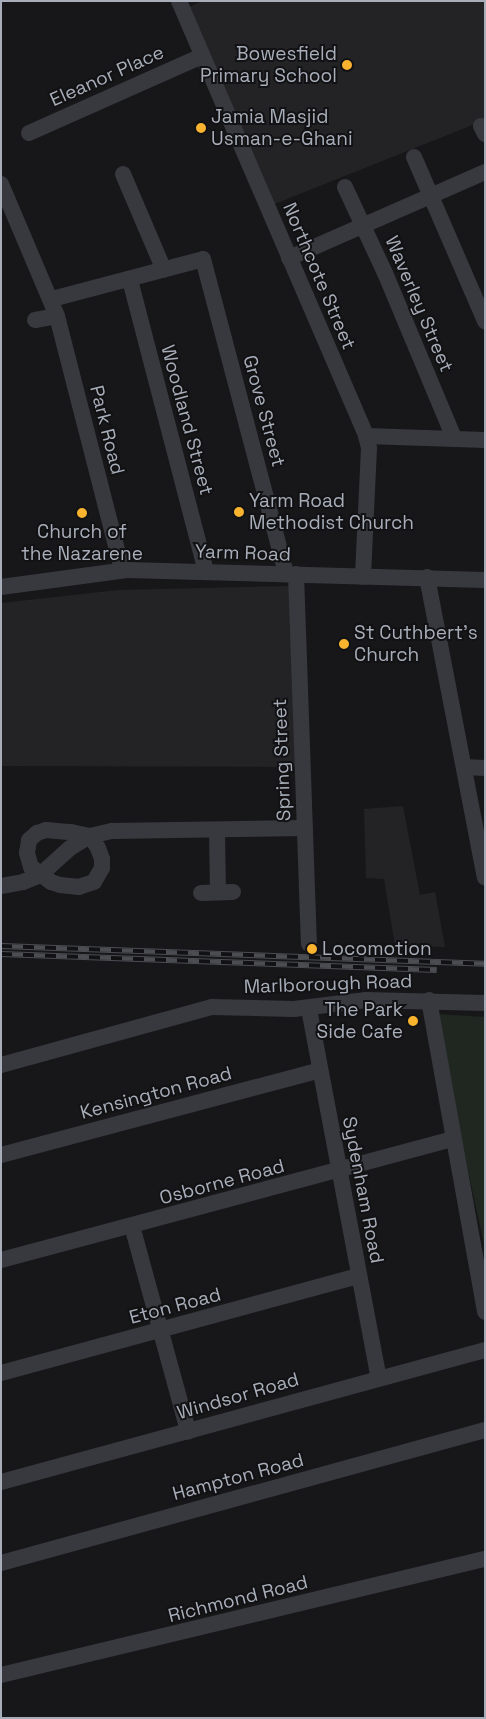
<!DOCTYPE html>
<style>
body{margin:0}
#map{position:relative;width:486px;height:1719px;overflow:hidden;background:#171719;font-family:"Space Grotesk",sans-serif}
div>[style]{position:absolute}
.built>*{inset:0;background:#232326}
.green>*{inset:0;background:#1f2720}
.minor>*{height:16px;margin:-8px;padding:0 8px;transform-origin:8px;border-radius:8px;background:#38393e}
.rail>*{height:5.5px;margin-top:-2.75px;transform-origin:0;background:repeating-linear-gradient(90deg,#121214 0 11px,#4b4d53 0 22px);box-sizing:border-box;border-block:1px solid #4b4d53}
.dots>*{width:14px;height:14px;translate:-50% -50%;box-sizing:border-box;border:2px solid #121214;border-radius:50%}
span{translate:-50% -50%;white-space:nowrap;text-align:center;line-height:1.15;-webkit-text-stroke:4px #121214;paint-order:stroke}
.poi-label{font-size:19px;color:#a8aeb9}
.right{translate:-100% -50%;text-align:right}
.left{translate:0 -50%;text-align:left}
.street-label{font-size:19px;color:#a8aeb9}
.frame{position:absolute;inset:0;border:2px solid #a8aeb9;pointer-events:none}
</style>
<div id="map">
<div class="built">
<div style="clip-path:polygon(202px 1px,485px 1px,485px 120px,272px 205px,185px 9px)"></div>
<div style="clip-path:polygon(290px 586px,297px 767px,1px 766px,1px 603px,118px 590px)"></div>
<div style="clip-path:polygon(403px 806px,420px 895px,435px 892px,445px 947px,395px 946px,384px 879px,366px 878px,364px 809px)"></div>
</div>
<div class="green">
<div style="clip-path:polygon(438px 1014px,485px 1017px,485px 1249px,461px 1138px)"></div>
</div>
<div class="minor">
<div style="left:179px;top:1px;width:473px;rotate:66.7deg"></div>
<div style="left:366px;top:436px;width:12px;rotate:76deg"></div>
<div style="left:369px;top:448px;width:129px;rotate:92.7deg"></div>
<div style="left:481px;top:126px;width:9px;rotate:63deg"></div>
<div style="left:29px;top:133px;width:189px;rotate:-24deg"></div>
<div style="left:414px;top:157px;width:179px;rotate:66.6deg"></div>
<div style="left:123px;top:174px;width:104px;rotate:66.9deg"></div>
<div style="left:1px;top:184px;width:143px;rotate:67deg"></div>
<div style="left:57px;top:316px;width:262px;rotate:75.6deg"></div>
<div style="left:345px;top:187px;width:95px;rotate:65.1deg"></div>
<div style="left:385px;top:273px;width:179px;rotate:67.3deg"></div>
<div style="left:289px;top:258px;width:214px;rotate:-23.7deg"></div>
<div style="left:130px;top:280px;width:301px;rotate:75.4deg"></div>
<div style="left:52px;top:299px;width:156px;rotate:-14.8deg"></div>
<div style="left:203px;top:259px;width:326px;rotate:75.2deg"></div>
<div style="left:35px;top:320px;width:22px;rotate:-10deg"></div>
<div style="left:366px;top:436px;width:119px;rotate:1.9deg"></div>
<div style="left:296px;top:574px;width:370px;rotate:88deg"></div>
<div style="left:427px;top:577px;width:306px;rotate:79.1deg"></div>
<div style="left:1px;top:587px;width:127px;rotate:-7.7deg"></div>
<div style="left:127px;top:570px;width:358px;rotate:1.6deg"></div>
<div style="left:464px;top:767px;width:21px;rotate:3deg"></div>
<div style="left:46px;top:830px;width:25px;rotate:5deg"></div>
<div style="left:71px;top:832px;width:19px;rotate:12deg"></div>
<div style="left:90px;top:836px;width:14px;rotate:56deg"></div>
<div style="left:98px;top:848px;width:12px;rotate:70deg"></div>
<div style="left:102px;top:859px;width:9px;rotate:90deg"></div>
<div style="left:102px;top:868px;width:16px;rotate:120deg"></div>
<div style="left:94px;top:882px;width:16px;rotate:162deg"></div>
<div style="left:79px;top:887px;width:19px;rotate:-174deg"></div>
<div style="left:60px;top:885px;width:9px;rotate:-162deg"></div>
<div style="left:51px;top:882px;width:25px;rotate:-143deg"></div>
<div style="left:31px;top:867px;width:15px;rotate:-106deg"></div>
<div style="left:27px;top:853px;width:13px;rotate:-81deg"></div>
<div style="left:29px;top:840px;width:11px;rotate:-41deg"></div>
<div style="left:37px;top:833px;width:9px;rotate:-18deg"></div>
<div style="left:217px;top:830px;width:62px;rotate:89.1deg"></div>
<div style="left:1px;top:886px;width:22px;rotate:-10deg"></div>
<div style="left:23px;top:882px;width:18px;rotate:-22deg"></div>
<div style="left:40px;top:875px;width:40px;rotate:-42deg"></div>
<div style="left:70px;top:848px;width:23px;rotate:-31deg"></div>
<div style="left:90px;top:836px;width:23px;rotate:-13deg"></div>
<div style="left:112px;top:831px;width:193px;rotate:-0.9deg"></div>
<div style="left:201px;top:893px;width:32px;rotate:-2deg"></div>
<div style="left:429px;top:1000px;width:317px;rotate:79.8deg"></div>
<div style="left:309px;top:1009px;width:376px;rotate:79.3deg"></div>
<div style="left:1px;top:1065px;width:219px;rotate:-15.4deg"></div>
<div style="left:212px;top:1007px;width:82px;rotate:1.4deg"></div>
<div style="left:294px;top:1009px;width:73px;rotate:-7.1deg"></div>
<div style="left:366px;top:1000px;width:119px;rotate:1.4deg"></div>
<div style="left:1px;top:1155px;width:330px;rotate:-14.9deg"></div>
<div style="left:132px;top:1226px;width:213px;rotate:74.7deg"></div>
<div style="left:1px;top:1260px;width:467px;rotate:-15deg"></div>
<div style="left:1px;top:1373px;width:371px;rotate:-15.2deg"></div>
<div style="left:1px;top:1482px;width:502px;rotate:-15.26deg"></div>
<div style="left:1px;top:1563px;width:502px;rotate:-15.37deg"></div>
<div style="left:1px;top:1675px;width:498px;rotate:-13.5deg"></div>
</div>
<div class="rail">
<div style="left:1px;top:946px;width:484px;rotate:2.1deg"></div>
<div style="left:1px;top:954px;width:436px;rotate:2.1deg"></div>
</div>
<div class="dots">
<div style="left:347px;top:65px;background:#f9b32f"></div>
<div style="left:201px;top:128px;background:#f9b32f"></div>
<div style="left:239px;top:512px;background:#f9b32f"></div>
<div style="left:82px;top:513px;background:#f9b32f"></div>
<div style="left:344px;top:644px;background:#f9b32f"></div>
<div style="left:312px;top:949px;background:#f9b32f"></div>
<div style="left:413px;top:1021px;background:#f9b32f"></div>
</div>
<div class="poi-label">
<span class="right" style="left:337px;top:65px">Bowesfield<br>Primary School</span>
<span class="left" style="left:211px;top:128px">Jamia Masjid<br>Usman-e-Ghani</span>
<span class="left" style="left:249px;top:512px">Yarm Road<br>Methodist Church</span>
<span style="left:82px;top:543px">Church of<br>the Nazarene</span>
<span class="left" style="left:354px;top:644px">St Cuthbert's<br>Church</span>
<span class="left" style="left:322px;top:949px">Locomotion</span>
<span class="right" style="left:403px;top:1021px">The Park<br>Side Cafe</span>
</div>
<div class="street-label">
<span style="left:107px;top:76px;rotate:-24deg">Eleanor Place</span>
<span style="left:319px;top:276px;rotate:67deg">Northcote Street</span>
<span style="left:419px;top:304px;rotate:67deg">Waverley Street</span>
<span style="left:264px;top:411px;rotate:75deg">Grove Street</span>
<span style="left:187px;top:420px;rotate:75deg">Woodland Street</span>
<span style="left:107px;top:430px;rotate:76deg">Park Road</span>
<span style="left:243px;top:553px;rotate:2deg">Yarm Road</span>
<span style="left:282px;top:760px;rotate:-92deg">Spring Street</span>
<span style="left:328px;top:984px;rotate:-2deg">Marlborough Road</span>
<span style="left:156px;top:1093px;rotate:-15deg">Kensington Road</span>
<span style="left:222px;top:1182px;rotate:-15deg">Osborne Road</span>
<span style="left:363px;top:1190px;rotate:79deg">Sydenham Road</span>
<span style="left:175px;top:1306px;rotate:-15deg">Eton Road</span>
<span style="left:238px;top:1396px;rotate:-16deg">Windsor Road</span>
<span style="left:238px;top:1477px;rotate:-15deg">Hampton Road</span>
<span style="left:238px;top:1599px;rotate:-14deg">Richmond Road</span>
</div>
<div class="frame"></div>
</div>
